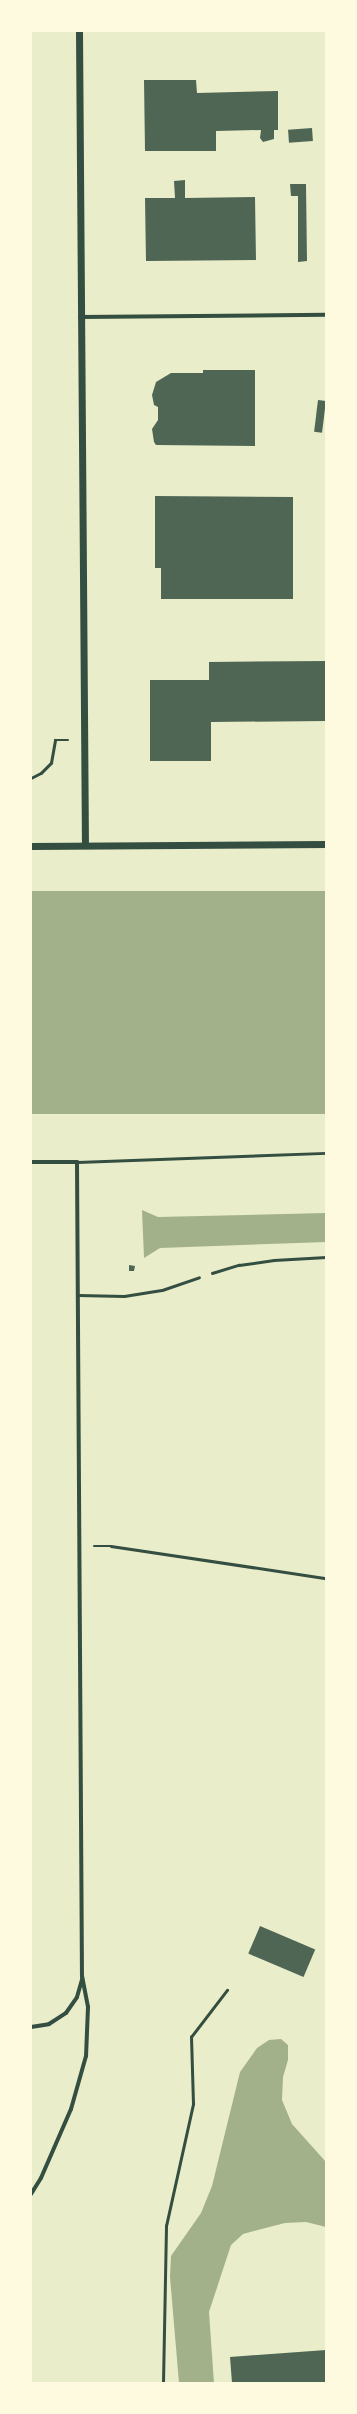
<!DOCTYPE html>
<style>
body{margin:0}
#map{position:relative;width:357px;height:2414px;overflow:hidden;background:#e9edc9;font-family:Arial,sans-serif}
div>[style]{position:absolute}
.water>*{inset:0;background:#a3b18a;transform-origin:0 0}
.building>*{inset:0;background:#4f6655;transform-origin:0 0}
.path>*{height:2.5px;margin:-1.25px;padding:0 1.25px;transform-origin:1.25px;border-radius:1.25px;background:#344e41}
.service>*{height:3px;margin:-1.5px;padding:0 1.5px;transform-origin:1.5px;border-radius:1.5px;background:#344e41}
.minor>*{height:4px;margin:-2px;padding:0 2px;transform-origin:2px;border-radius:2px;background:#344e41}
.tertiary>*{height:7px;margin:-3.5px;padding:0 3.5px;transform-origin:3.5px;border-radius:3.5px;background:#344e41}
span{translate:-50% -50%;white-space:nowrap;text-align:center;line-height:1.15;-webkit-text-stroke:4px #fefae0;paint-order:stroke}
.frame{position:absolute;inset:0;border:32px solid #fefae0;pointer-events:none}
</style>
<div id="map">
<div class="water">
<div style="left:326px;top:891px;width:223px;height:295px;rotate:90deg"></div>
<div style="clip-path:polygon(142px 1210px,158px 1217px,326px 1213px,326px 1242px,160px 1248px,144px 1258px)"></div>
<div style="clip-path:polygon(281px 2039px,288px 2045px,288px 2060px,283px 2077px,282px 2100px,292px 2124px,326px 2162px,326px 2227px,306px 2222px,285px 2223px,243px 2234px,231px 2245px,209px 2312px,214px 2383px,179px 2383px,170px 2277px,171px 2256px,201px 2213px,212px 2186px,240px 2072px,257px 2048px,269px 2040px)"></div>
</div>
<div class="building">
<div style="clip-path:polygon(144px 80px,196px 80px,197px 93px,278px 91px,278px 130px,274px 130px,274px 139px,263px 142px,260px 138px,261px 130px,216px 131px,216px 151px,145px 151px)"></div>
<div style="left:312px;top:128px;width:13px;height:24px;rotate:86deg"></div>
<div style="clip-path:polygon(185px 180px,185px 198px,255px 197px,256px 260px,146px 261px,145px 198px,175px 198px,174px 181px)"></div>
<div style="clip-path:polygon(290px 184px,306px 184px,307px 261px,298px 262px,298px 196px,291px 196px)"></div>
<div style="clip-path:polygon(203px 370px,255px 370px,255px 446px,156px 445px,154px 442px,152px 429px,158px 420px,158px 407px,154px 405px,152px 395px,156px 382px,171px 373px,203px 373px)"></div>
<div style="left:318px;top:400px;width:8px;height:32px;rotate:7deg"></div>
<div style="clip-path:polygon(155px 496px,293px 497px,293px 599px,161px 599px,161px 568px,155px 568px)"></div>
<div style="clip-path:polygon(326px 661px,326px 721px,211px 722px,211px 761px,150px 761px,150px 680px,209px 680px,209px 662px)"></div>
<div style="clip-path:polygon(129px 1265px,135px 1266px,134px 1271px,129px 1271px)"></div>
<div style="left:260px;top:1926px;width:60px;height:30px;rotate:23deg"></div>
<div style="clip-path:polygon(326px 2350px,326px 2383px,232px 2383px,230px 2357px)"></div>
</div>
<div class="path">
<div style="left:31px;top:778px;width:11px;rotate:-27deg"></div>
<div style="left:41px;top:773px;width:14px;rotate:-45deg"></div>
<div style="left:51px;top:763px;width:23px;rotate:-80deg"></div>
<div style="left:55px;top:740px;width:13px"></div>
<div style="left:212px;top:1273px;width:28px;rotate:-17deg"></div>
<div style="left:239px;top:1265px;width:35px;rotate:-8deg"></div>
<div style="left:274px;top:1260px;width:52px;rotate:-3.3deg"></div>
<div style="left:94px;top:1546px;width:17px"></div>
<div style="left:111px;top:1546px;width:217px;rotate:8.5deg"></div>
<div style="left:163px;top:2383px;width:157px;rotate:-88.9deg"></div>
<div style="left:166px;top:2226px;width:125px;rotate:-77.5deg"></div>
<div style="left:193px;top:2104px;width:67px;rotate:-91.7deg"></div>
<div style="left:191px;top:2037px;width:59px;rotate:-52.5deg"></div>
</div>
<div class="service">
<div style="left:77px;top:1162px;width:249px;rotate:-2.1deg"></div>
<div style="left:78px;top:1295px;width:46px;rotate:1.2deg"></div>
<div style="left:124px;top:1296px;width:38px;rotate:-9deg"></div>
<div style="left:162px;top:1290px;width:39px;rotate:-19deg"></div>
</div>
<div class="minor">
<div style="left:80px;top:317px;width:246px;rotate:-0.5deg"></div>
<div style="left:31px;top:1162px;width:46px"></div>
<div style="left:77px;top:1162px;width:814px;rotate:89.65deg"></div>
<div style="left:82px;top:1976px;width:32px;rotate:79deg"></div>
<div style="left:88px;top:2007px;width:49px;rotate:92.3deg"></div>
<div style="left:86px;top:2056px;width:55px;rotate:105.8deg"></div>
<div style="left:71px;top:2109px;width:75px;rotate:113.5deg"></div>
<div style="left:41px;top:2178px;width:19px;rotate:122deg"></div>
<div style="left:31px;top:2027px;width:18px;rotate:-9deg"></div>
<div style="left:49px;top:2024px;width:20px;rotate:-33deg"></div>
<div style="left:66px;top:2013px;width:19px;rotate:-55deg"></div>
<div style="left:77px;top:1997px;width:19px;rotate:-74deg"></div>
</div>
<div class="tertiary">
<div style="left:79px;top:31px;width:814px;rotate:89.58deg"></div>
<div style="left:31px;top:846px;width:295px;rotate:-0.4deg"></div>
</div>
<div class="frame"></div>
</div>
